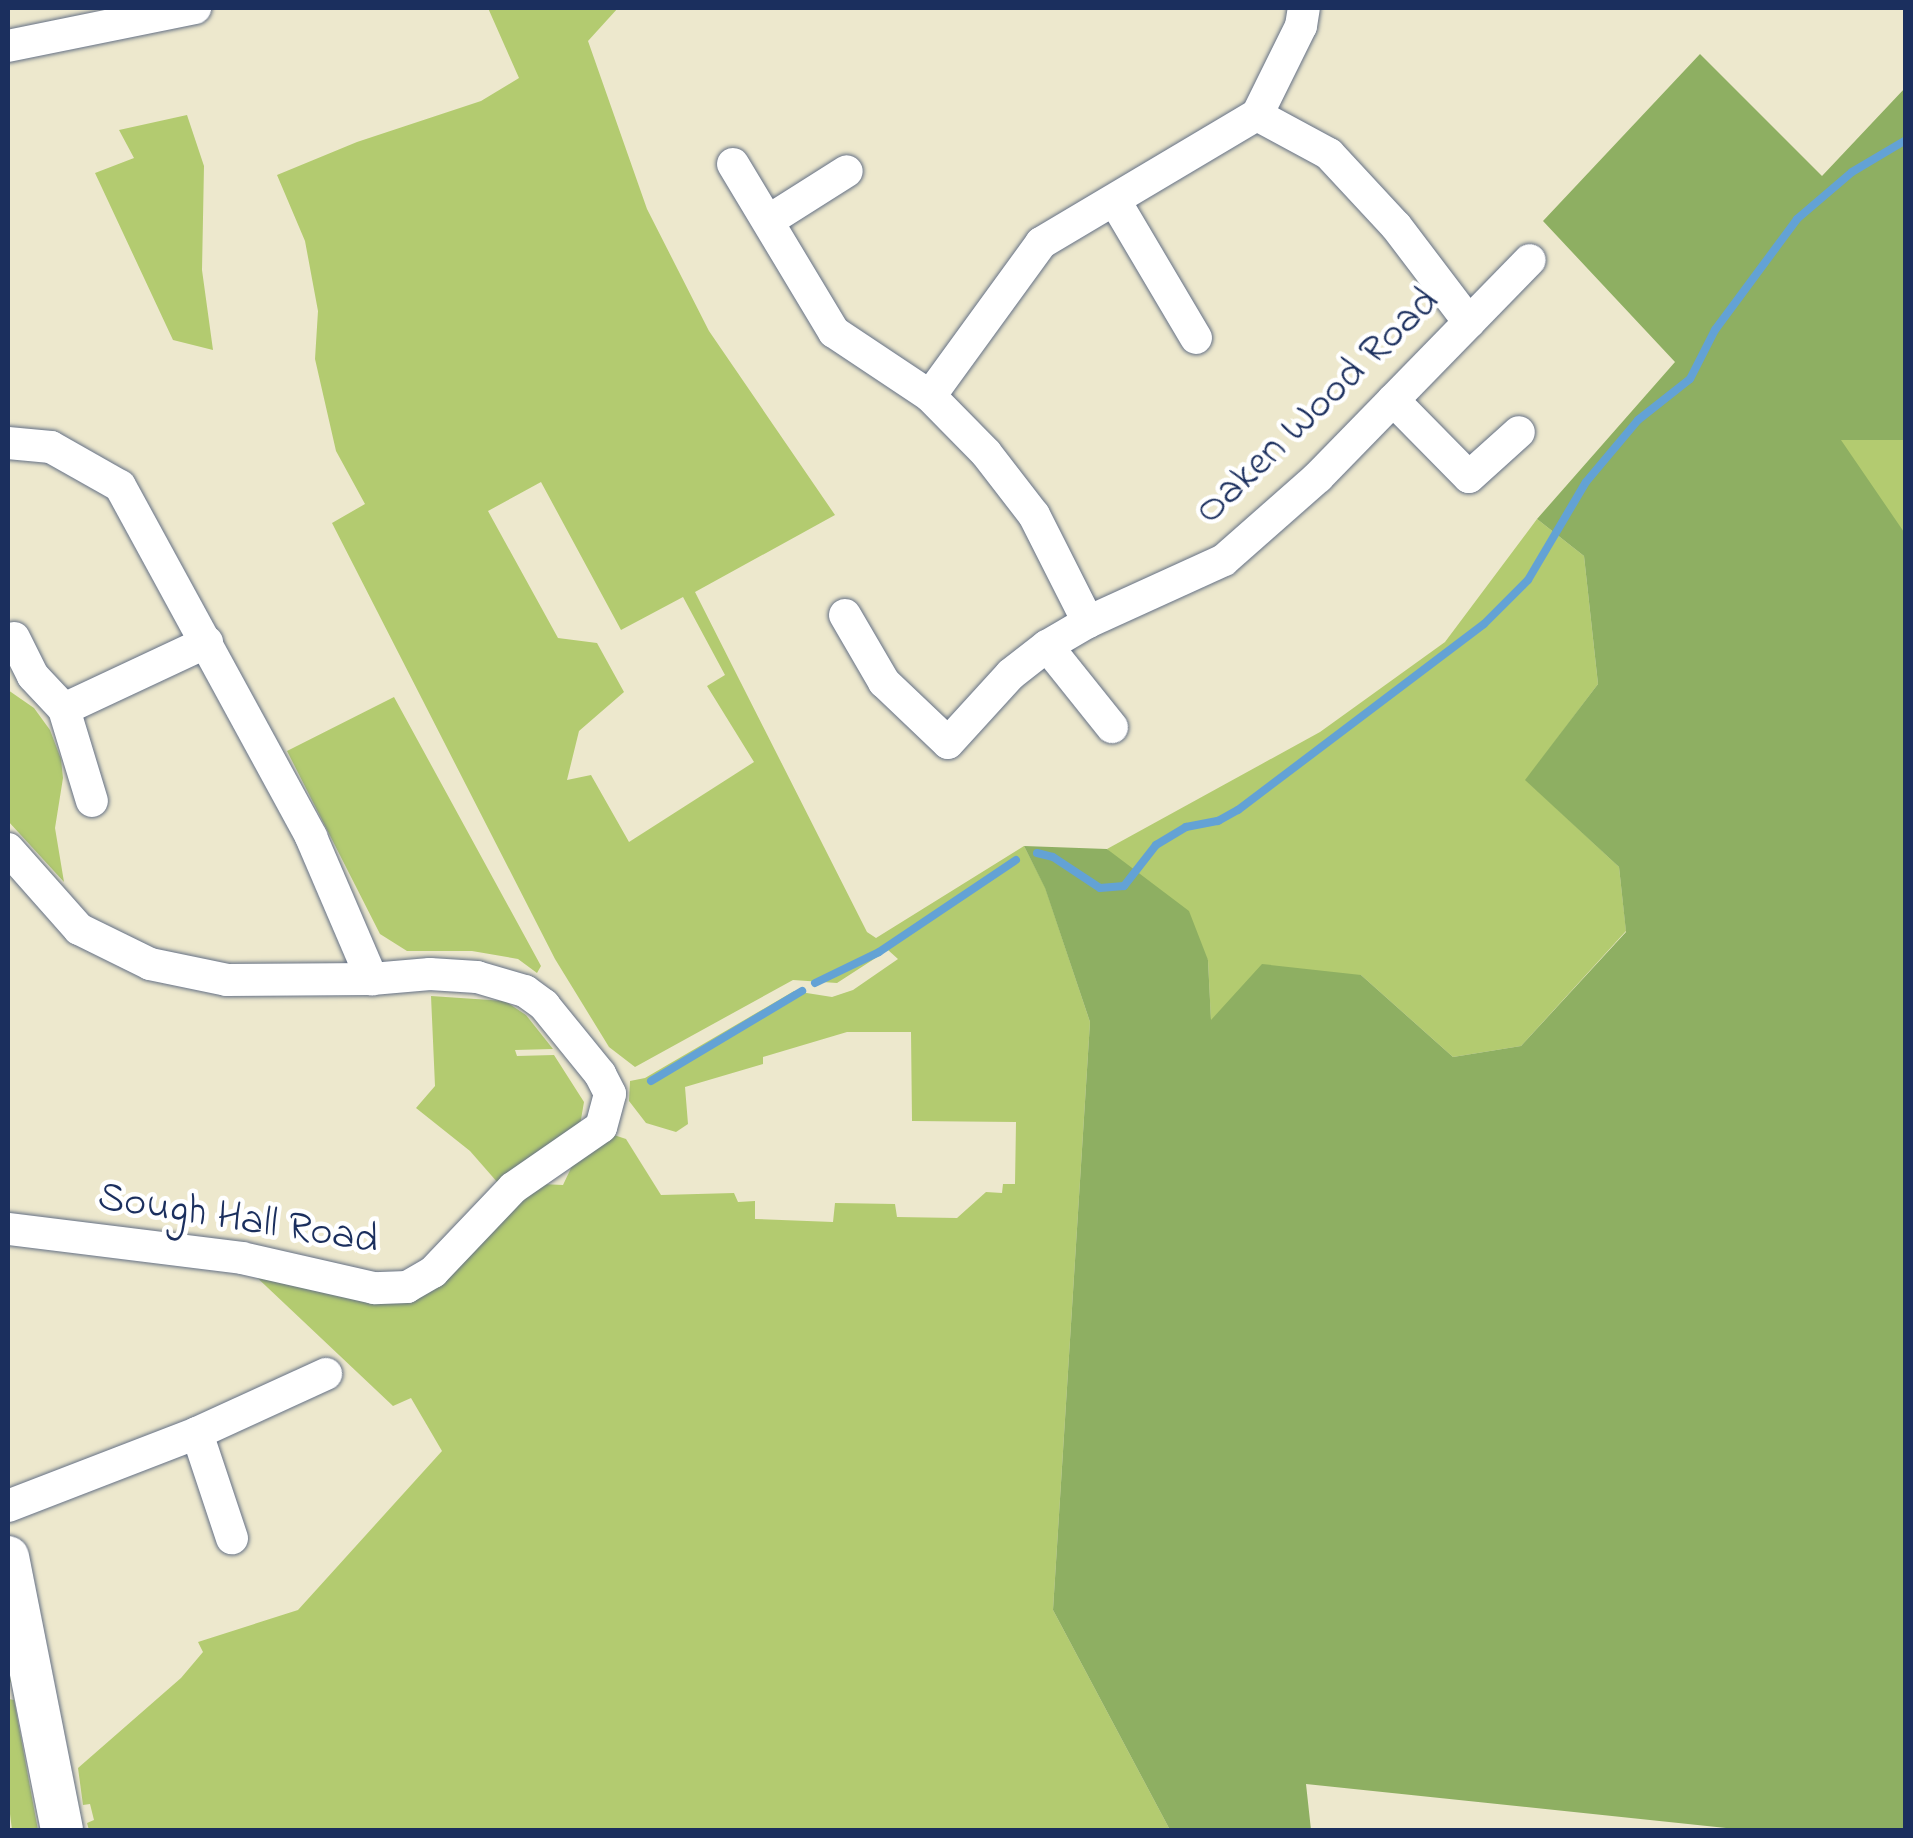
<!DOCTYPE html>
<style>
body{margin:0}
#map{position:relative;width:1913px;height:1838px;overflow:hidden;background:#ede8cd;font-family:"Indie Flower",sans-serif}
div>[style]{position:absolute}
.green>*{inset:0;background:#b3cb70}
.forest>*{inset:0;background:#8eaf62}
.stream>*{height:8px;margin:-4px;padding:0 4px;transform-origin:4px;border-radius:4px;background:#63a2d5}
.roads{filter:drop-shadow(0 0 2px #647085) drop-shadow(0 0 2px #647085)}
.minor>*{height:32px;margin:-16px;padding:0 16px;transform-origin:16px;border-radius:16px;background:#fff}
.major>*{height:42px;margin:-21px;padding:0 21px;transform-origin:21px;border-radius:21px;background:#fff}
span{translate:-50% -50%;white-space:nowrap;text-align:center;line-height:1.15;-webkit-text-stroke:9px #fff;paint-order:stroke}
.street-label{font-size:42px;color:#1b2f5e}
.frame{position:absolute;inset:0;border:10px solid #1b2f5e;pointer-events:none}
</style>
<div id="map">
<div class="green">
<div style="clip-path:polygon(evenodd,488px 8px,618px 8px,588px 41px,647px 209px,709px 331px,835px 515px,695px 592px,867px 932px,876px 938px,1024px 846px,1045px 887px,1090px 1022px,1053px 1610px,1170px 1830px,89px 1830px,87px 1823px,94px 1820px,90px 1804px,83px 1805px,78px 1768px,181px 1678px,203px 1652px,198px 1642px,298px 1610px,442px 1451px,411px 1398px,393px 1406px,249px 1270px,377px 1295px,497px 1220px,542px 1184px,563px 1185px,572px 1166px,603px 1139px,614px 1135px,626px 1139px,661px 1195px,734px 1193px,738px 1202px,755px 1201px,755px 1219px,833px 1222px,835px 1203px,895px 1204px,897px 1217px,957px 1218px,986px 1192px,1002px 1193px,1003px 1184px,1015px 1184px,1016px 1122px,912px 1121px,911px 1032px,847px 1032px,763px 1057px,763px 1064px,685px 1087px,688px 1124px,676px 1132px,646px 1123px,629px 1101px,630px 1081px,645px 1078px,794px 991px,832px 997px,853px 990px,898px 959px,888px 950px,837px 983px,793px 980px,635px 1067px,609px 1047px,555px 959px,332px 523px,365px 504px,336px 451px,315px 359px,318px 311px,305px 241px,277px 175px,357px 142px,481px 101px,519px 78px,488px 8px,541px 482px,621px 630px,683px 597px,725px 675px,707px 686px,754px 762px,629px 842px,591px 775px,567px 780px,579px 731px,624px 692px,597px 643px,558px 638px,488px 511px,541px 482px)"></div>
<div style="clip-path:polygon(187px 115px,204px 166px,202px 270px,213px 350px,173px 340px,95px 173px,134px 158px,119px 130px)"></div>
<div style="clip-path:polygon(1840px 440px,1905px 440px,1905px 535px)"></div>
<div style="clip-path:polygon(1537px 519px,1584px 556px,1598px 684px,1526px 780px,1619px 867px,1626px 931px,1521px 1046px,1453px 1057px,1361px 975px,1211px 1021px,1208px 960px,1107px 849px,1320px 732px,1445px 642px)"></div>
<div style="clip-path:polygon(8px 690px,34px 708px,50px 730px,61px 759px,63px 778px,55px 828px,64px 882px,8px 821px)"></div>
<div style="clip-path:polygon(394px 697px,541px 966px,537px 973px,518px 959px,472px 951px,407px 951px,380px 934px,287px 751px)"></div>
<div style="clip-path:polygon(431px 996px,505px 1001px,526px 1015px,553px 1049px,515px 1050px,517px 1056px,554px 1055px,584px 1102px,579px 1131px,498px 1183px,470px 1151px,416px 1108px,435px 1086px)"></div>
<div style="clip-path:polygon(8px 1657px,13px 1682px,8px 1683px,9px 1699px,14px 1700px,38px 1830px,12px 1830px,8px 1798px)"></div>
</div>
<div class="forest">
<div style="clip-path:polygon(1700px 54px,1822px 176px,1905px 88px,1905px 440px,1841px 440px,1906px 535px,1905px 1830px,1745px 1830px,1306px 1784px,1311px 1830px,1170px 1830px,1053px 1610px,1090px 1022px,1045px 888px,1024px 846px,1107px 849px,1189px 911px,1208px 960px,1211px 1020px,1262px 964px,1361px 975px,1453px 1057px,1521px 1046px,1626px 932px,1619px 867px,1525px 780px,1598px 684px,1584px 556px,1537px 519px,1675px 362px,1543px 221px)"></div>
</div>
<div class="stream">
<div style="left:1037px;top:853px;width:16px;rotate:14deg"></div>
<div style="left:1053px;top:857px;width:56px;rotate:33.4deg"></div>
<div style="left:1100px;top:888px;width:24px;rotate:-5deg"></div>
<div style="left:1124px;top:886px;width:52px;rotate:-52deg"></div>
<div style="left:1156px;top:845px;width:35px;rotate:-31deg"></div>
<div style="left:1186px;top:827px;width:33px;rotate:-11deg"></div>
<div style="left:1218px;top:821px;width:23px;rotate:-29deg"></div>
<div style="left:1238px;top:810px;width:308px;rotate:-37.1deg"></div>
<div style="left:1484px;top:624px;width:62px;rotate:-45deg"></div>
<div style="left:1528px;top:580px;width:114px;rotate:-59.4deg"></div>
<div style="left:1586px;top:482px;width:81px;rotate:-50deg"></div>
<div style="left:1638px;top:420px;width:66px;rotate:-38.3deg"></div>
<div style="left:1690px;top:379px;width:55px;rotate:-63deg"></div>
<div style="left:1715px;top:330px;width:138px;rotate:-53.5deg"></div>
<div style="left:1797px;top:219px;width:72px;rotate:-40.5deg"></div>
<div style="left:1852px;top:172px;width:63px;rotate:-30.7deg"></div>
<div style="left:815px;top:983px;width:71px;rotate:-25.8deg"></div>
<div style="left:879px;top:952px;width:165px;rotate:-33.9deg"></div>
<div style="left:651px;top:1081px;width:176px;rotate:-30.8deg"></div>
</div>
<div class="roads">
<div class="minor">
<div style="left:8px;top:46px;width:191px;rotate:-11.5deg"></div>
<div style="left:1257px;top:115px;width:82px;rotate:28.4deg"></div>
<div style="left:1329px;top:154px;width:98px;rotate:47.1deg"></div>
<div style="left:1396px;top:226px;width:121px;rotate:52.8deg"></div>
<div style="left:733px;top:164px;width:196px;rotate:59deg"></div>
<div style="left:834px;top:332px;width:115px;rotate:33.7deg"></div>
<div style="left:930px;top:396px;width:80px;rotate:45.5deg"></div>
<div style="left:986px;top:453px;width:78px;rotate:52.3deg"></div>
<div style="left:1034px;top:515px;width:120px;rotate:63.2deg"></div>
<div style="left:1115px;top:201px;width:159px;rotate:59.4deg"></div>
<div style="left:768px;top:221px;width:93px;rotate:-32.3deg"></div>
<div style="left:930px;top:396px;width:189px;rotate:-54deg"></div>
<div style="left:1041px;top:243px;width:251px;rotate:-30.7deg"></div>
<div style="left:1257px;top:115px;width:99px;rotate:-63.7deg"></div>
<div style="left:1301px;top:26px;width:18px;rotate:-81deg"></div>
<div style="left:1393px;top:400px;width:108px;rotate:45.4deg"></div>
<div style="left:1469px;top:477px;width:67px;rotate:-42deg"></div>
<div style="left:8px;top:443px;width:43px;rotate:5.3deg"></div>
<div style="left:51px;top:447px;width:79px;rotate:29.5deg"></div>
<div style="left:120px;top:486px;width:400px;rotate:61.4deg"></div>
<div style="left:311px;top:837px;width:155px;rotate:66.8deg"></div>
<div style="left:845px;top:615px;width:78px;rotate:59.8deg"></div>
<div style="left:884px;top:682px;width:88px;rotate:43.6deg"></div>
<div style="left:948px;top:743px;width:93px;rotate:-47.6deg"></div>
<div style="left:1011px;top:674px;width:46px;rotate:-37.9deg"></div>
<div style="left:1047px;top:646px;width:48px;rotate:-30.3deg"></div>
<div style="left:1088px;top:622px;width:149px;rotate:-24.5deg"></div>
<div style="left:1224px;top:560px;width:125px;rotate:-41.4deg"></div>
<div style="left:1318px;top:477px;width:303px;rotate:-45.7deg"></div>
<div style="left:14px;top:638px;width:42px;rotate:63.4deg"></div>
<div style="left:33px;top:676px;width:45px;rotate:46.8deg"></div>
<div style="left:64px;top:709px;width:158px;rotate:-25.1deg"></div>
<div style="left:1047px;top:646px;width:104px;rotate:51.3deg"></div>
<div style="left:64px;top:709px;width:96px;rotate:73.1deg"></div>
<div style="left:8px;top:849px;width:107px;rotate:48.4deg"></div>
<div style="left:79px;top:929px;width:79px;rotate:26.2deg"></div>
<div style="left:150px;top:964px;width:79px;rotate:11.7deg"></div>
<div style="left:227px;top:980px;width:145px;rotate:-0.4deg"></div>
<div style="left:372px;top:979px;width:58px;rotate:-4.9deg"></div>
<div style="left:430px;top:974px;width:47px;rotate:3.7deg"></div>
<div style="left:477px;top:977px;width:50px;rotate:16.3deg"></div>
<div style="left:525px;top:991px;width:24px;rotate:36deg"></div>
<div style="left:544px;top:1005px;width:89px;rotate:50.9deg"></div>
<div style="left:600px;top:1074px;width:22px;rotate:63deg"></div>
<div style="left:610px;top:1094px;width:34px;rotate:105deg"></div>
<div style="left:601px;top:1127px;width:107px;rotate:145.3deg"></div>
<div style="left:513px;top:1188px;width:116px;rotate:133.6deg"></div>
<div style="left:433px;top:1272px;width:30px;rotate:150deg"></div>
<div style="left:407px;top:1287px;width:33px;rotate:178deg"></div>
<div style="left:374px;top:1288px;width:135px;rotate:-167.2deg"></div>
<div style="left:242px;top:1258px;width:236px;rotate:-172.9deg"></div>
<div style="left:197px;top:1433px;width:111px;rotate:71.6deg"></div>
<div style="left:8px;top:1506px;width:203px;rotate:-21.1deg"></div>
<div style="left:197px;top:1433px;width:142px;rotate:-24.6deg"></div>
</div>
<div class="major">
<div style="left:8px;top:1557px;width:278px;rotate:78.8deg"></div>
</div>
</div>
<div class="street-label">
<span style="left:1318px;top:407px;rotate:-44deg">Oaken Wood Road</span>
<span style="left:238px;top:1220px;rotate:9deg">Sough Hall Road</span>
</div>
<div class="frame"></div>
</div>
